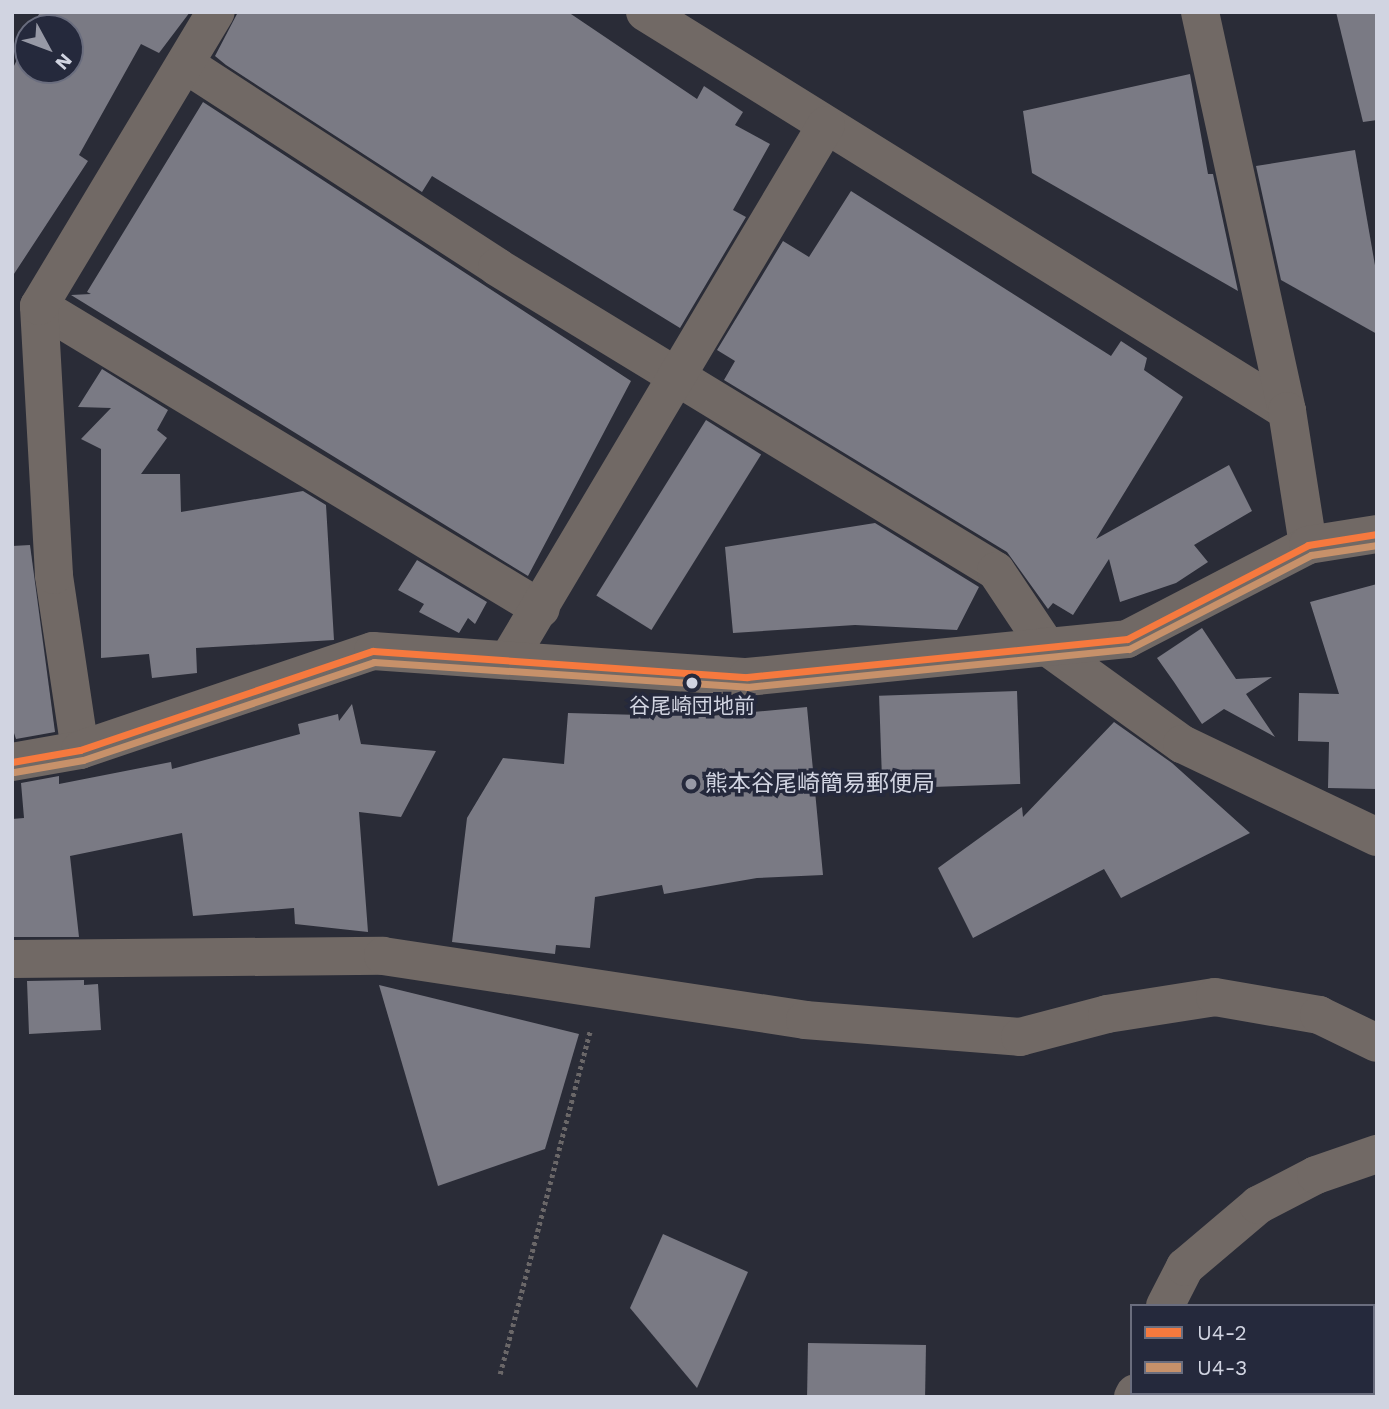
<!DOCTYPE html>
<meta charset="utf-8">
<style>
body{margin:0}
#map{position:relative;width:1389px;height:1409px;overflow:hidden;background:#2a2c37;font-family:"Work Sans","Noto Sans JP",sans-serif}
div>[style]{position:absolute}
.building>*{inset:0;background:#7a7a84;transform-origin:0 0}
.path>*{height:4.5px;margin-top:-2.25px;transform-origin:0;background:repeating-linear-gradient(90deg,#6a6768 0 3.5px,transparent 0 7px)}
.minor>*{height:38px;margin:-19px;padding:0 19px;transform-origin:19px;border-radius:19px;background:#716965}
.bus-1>*{height:7px;margin:-3.5px;padding:0 3.5px;transform-origin:3.5px;border-radius:3.5px;background:#f6793e}
.bus-2>*{height:7px;margin:-3.5px;padding:0 3.5px;transform-origin:3.5px;border-radius:3.5px;background:#c7916a}
.dots>*{width:19px;height:19px;translate:-50% -50%;box-sizing:border-box;border:4px solid #25293c;border-radius:50%}
span{translate:-50% -50%;white-space:nowrap;text-align:center;line-height:1.15;-webkit-text-stroke:7px #25293c;paint-order:stroke}
.bus-label{font-size:21px;color:#d1d4e1}
.poi-label{font-size:23px;color:#d1d4e1}
.left{translate:0 -50%;text-align:left}
.frame{position:absolute;inset:0;border:14px solid #d1d4e1;pointer-events:none}
.legend{position:absolute;left:1130px;top:1304px;width:245px;height:91px;box-sizing:border-box;background:#25293c;border:2px solid #6a6d7e;margin:0;padding:9px 12px;list-style:none;font-size:21px;color:#d1d4e1}
.legend li{display:flex;align-items:center;gap:14px;height:35px}
.legend b{width:35px;border:2px solid #6a6d7e}
.north{position:absolute;left:14px;top:14px;width:70px;height:70px;box-sizing:border-box;background:#25293c;border:2px solid #6a6d7e;border-radius:50%;rotate:131deg;font-size:19px;font-weight:700;line-height:28px;text-align:center;color:#d1d4e1}
.north::after{content:'';display:block;margin:auto;width:24px;height:32px;background:#9799a6;clip-path:polygon(50% 0,100% 100%,50% 72%,0 100%)}
</style>
<div id="map">
<div class="building">
<div style="clip-path:polygon(40px 12px,190px 12px,159px 53px,141px 44px,79px 155px,88px 161px,12px 277px,12px 70px,28px 37px,28px 70px,70px 70px,70px 28px,32px 28px)"></div>
<div style="clip-path:polygon(238px 12px,568px 12px,697px 99px,704px 86px,743px 112px,735px 125px,770px 144px,733px 210px,746px 217px,680px 328px,432px 176px,422px 192px,226px 65px,215px 56px)"></div>
<div style="clip-path:polygon(1336px 12px,1377px 12px,1377px 120px,1363px 122px)"></div>
<div style="clip-path:polygon(1190px 74px,1208px 174px,1213px 174px,1238px 291px,1032px 173px,1023px 111px)"></div>
<div style="clip-path:polygon(203px 102px,631px 381px,528px 576px,71px 295px,91px 294px,87px 292px)"></div>
<div style="clip-path:polygon(1355px 150px,1377px 277px,1377px 334px,1281px 280px,1256px 166px)"></div>
<div style="clip-path:polygon(851px 191px,1111px 356px,1121px 341px,1147px 358px,1144px 370px,1183px 397px,1096px 539px,1229px 465px,1252px 511px,1194px 545px,1208px 562px,1176px 583px,1120px 602px,1109px 559px,1073px 615px,1053px 603px,1048px 609px,1007px 552px,724px 380px,735px 361px,717px 350px,783px 241px,809px 257px)"></div>
<div style="clip-path:polygon(102px 369px,168px 410px,157px 430px,167px 438px,141px 474px,180px 474px,181px 512px,303px 491px,326px 505px,334px 640px,196px 648px,197px 673px,152px 678px,149px 654px,101px 658px,101px 449px,81px 439px,111px 408px,78px 407px)"></div>
<div style="left:706px;top:420px;width:65px;height:207px;rotate:32deg"></div>
<div style="clip-path:polygon(875px 523px,979px 587px,957px 630px,855px 625px,733px 633px,725px 547px)"></div>
<div style="clip-path:polygon(30px 545px,55px 732px,16px 739px,12px 727px,12px 546px)"></div>
<div style="clip-path:polygon(417px 560px,487px 602px,475px 624px,468px 618px,459px 633px,419px 612px,424px 604px,398px 590px)"></div>
<div style="clip-path:polygon(1377px 584px,1377px 789px,1328px 788px,1329px 742px,1298px 741px,1299px 693px,1339px 694px,1310px 602px)"></div>
<div style="clip-path:polygon(1202px 628px,1236px 679px,1272px 677px,1246px 694px,1275px 737px,1224px 709px,1202px 724px,1174px 682px,1157px 658px)"></div>
<div style="left:1017px;top:691px;width:93px;height:138px;rotate:88deg"></div>
<div style="clip-path:polygon(352px 704px,361px 744px,436px 751px,401px 817px,359px 812px,368px 932px,295px 924px,294px 908px,193px 916px,182px 833px,70px 856px,79px 937px,12px 937px,12px 819px,24px 818px,21px 783px,59px 776px,59px 784px,171px 762px,172px 769px,300px 734px,298px 724px,338px 714px,339px 721px)"></div>
<div style="clip-path:polygon(807px 707px,823px 875px,757px 878px,664px 894px,662px 885px,595px 897px,590px 948px,556px 945px,555px 954px,452px 942px,467px 818px,503px 758px,564px 764px,568px 713px,641px 715px,641px 710px,710px 708px,710px 716px)"></div>
<div style="clip-path:polygon(1114px 722px,1172px 763px,1250px 833px,1121px 898px,1104px 869px,973px 938px,938px 868px,1022px 807px,1023px 817px)"></div>
<div style="clip-path:polygon(84px 980px,84px 985px,98px 984px,101px 1030px,29px 1034px,27px 981px)"></div>
<div style="clip-path:polygon(379px 985px,579px 1034px,545px 1149px,438px 1186px)"></div>
<div style="clip-path:polygon(663px 1234px,748px 1272px,697px 1388px,630px 1308px)"></div>
<div style="left:808px;top:1343px;width:118px;height:54px;rotate:1deg"></div>
</div>
<div class="path">
<div style="left:1373px;top:1372px;width:4px;rotate:14deg"></div>
<div style="left:500px;top:1374px;width:354px;rotate:-75.3deg"></div>
</div>
<div class="minor">
<div style="left:645px;top:12px;width:756px;rotate:31.86deg"></div>
<div style="left:1200px;top:12px;width:408px;rotate:77.7deg"></div>
<div style="left:1287px;top:411px;width:136px;rotate:81.1deg"></div>
<div style="left:185px;top:64px;width:372px;rotate:33deg"></div>
<div style="left:497px;top:267px;width:584px;rotate:31.35deg"></div>
<div style="left:996px;top:571px;width:90px;rotate:56.3deg"></div>
<div style="left:1046px;top:646px;width:168px;rotate:35.8deg"></div>
<div style="left:1182px;top:744px;width:216px;rotate:25.5deg"></div>
<div style="left:39px;top:306px;width:586px;rotate:31.11deg"></div>
<div style="left:508px;top:660px;width:622px;rotate:-59.27deg"></div>
<div style="left:80px;top:750px;width:177px;rotate:-98.5deg"></div>
<div style="left:54px;top:575px;width:269px;rotate:-93.2deg"></div>
<div style="left:39px;top:306px;width:343px;rotate:-59deg"></div>
<div style="left:12px;top:762px;width:69px;rotate:-10deg"></div>
<div style="left:80px;top:750px;width:309px;rotate:-18.7deg"></div>
<div style="left:373px;top:651px;width:375px;rotate:4deg"></div>
<div style="left:747px;top:677px;width:382px;rotate:-5.7deg"></div>
<div style="left:1127px;top:639px;width:204px;rotate:-27.4deg"></div>
<div style="left:1308px;top:545px;width:70px;rotate:-9.1deg"></div>
<div style="left:12px;top:959px;width:371px;rotate:-0.5deg"></div>
<div style="left:383px;top:956px;width:427px;rotate:8.6deg"></div>
<div style="left:805px;top:1020px;width:216px;rotate:4.5deg"></div>
<div style="left:1020px;top:1037px;width:90px;rotate:-14.8deg"></div>
<div style="left:1107px;top:1014px;width:109px;rotate:-8.9deg"></div>
<div style="left:1215px;top:997px;width:106px;rotate:9.8deg"></div>
<div style="left:1319px;top:1015px;width:64px;rotate:25.8deg"></div>
<div style="left:1165px;top:1306px;width:44px;rotate:-62.9deg"></div>
<div style="left:1185px;top:1267px;width:96px;rotate:-40.3deg"></div>
<div style="left:1258px;top:1205px;width:65px;rotate:-27.3deg"></div>
<div style="left:1316px;top:1175px;width:65px;rotate:-19deg"></div>
<div style="left:1133px;top:1397px;width:4px;rotate:-63deg"></div>
</div>
<div class="bus-1">
<div style="left:12px;top:762px;width:69px;rotate:-10deg"></div>
<div style="left:80px;top:750px;width:309px;rotate:-18.7deg"></div>
<div style="left:373px;top:651px;width:375px;rotate:4deg"></div>
<div style="left:747px;top:677px;width:382px;rotate:-5.7deg"></div>
<div style="left:1127px;top:639px;width:204px;rotate:-27.4deg"></div>
<div style="left:1308px;top:545px;width:70px;rotate:-9.1deg"></div>
</div>
<div class="bus-2">
<div style="left:14px;top:772px;width:70px;rotate:-9.9deg"></div>
<div style="left:83px;top:760px;width:307px;rotate:-18.6deg"></div>
<div style="left:374px;top:662px;width:374px;rotate:3.8deg"></div>
<div style="left:747px;top:687px;width:384px;rotate:-5.7deg"></div>
<div style="left:1129px;top:649px;width:205px;rotate:-27.3deg"></div>
<div style="left:1311px;top:555px;width:67px;rotate:-8.6deg"></div>
</div>
<div class="dots">
<div style="left:692px;top:683px;background:#d1d4e1"></div>
<div style="left:691px;top:784px;background:#9799a6"></div>
</div>
<div class="bus-label">
<span style="left:692px;top:706px">谷尾崎団地前</span>
</div>
<div class="poi-label">
<span class="left" style="left:705px;top:784px">熊本谷尾崎簡易郵便局</span>
</div>
<div class="frame"></div>
<ul class="legend">
<li><b style="height:9px;background:#f6793e"></b>U4-2</li>
<li><b style="height:9px;background:#c7916a"></b>U4-3</li>
</ul>
<div class="north">N</div>
</div>
